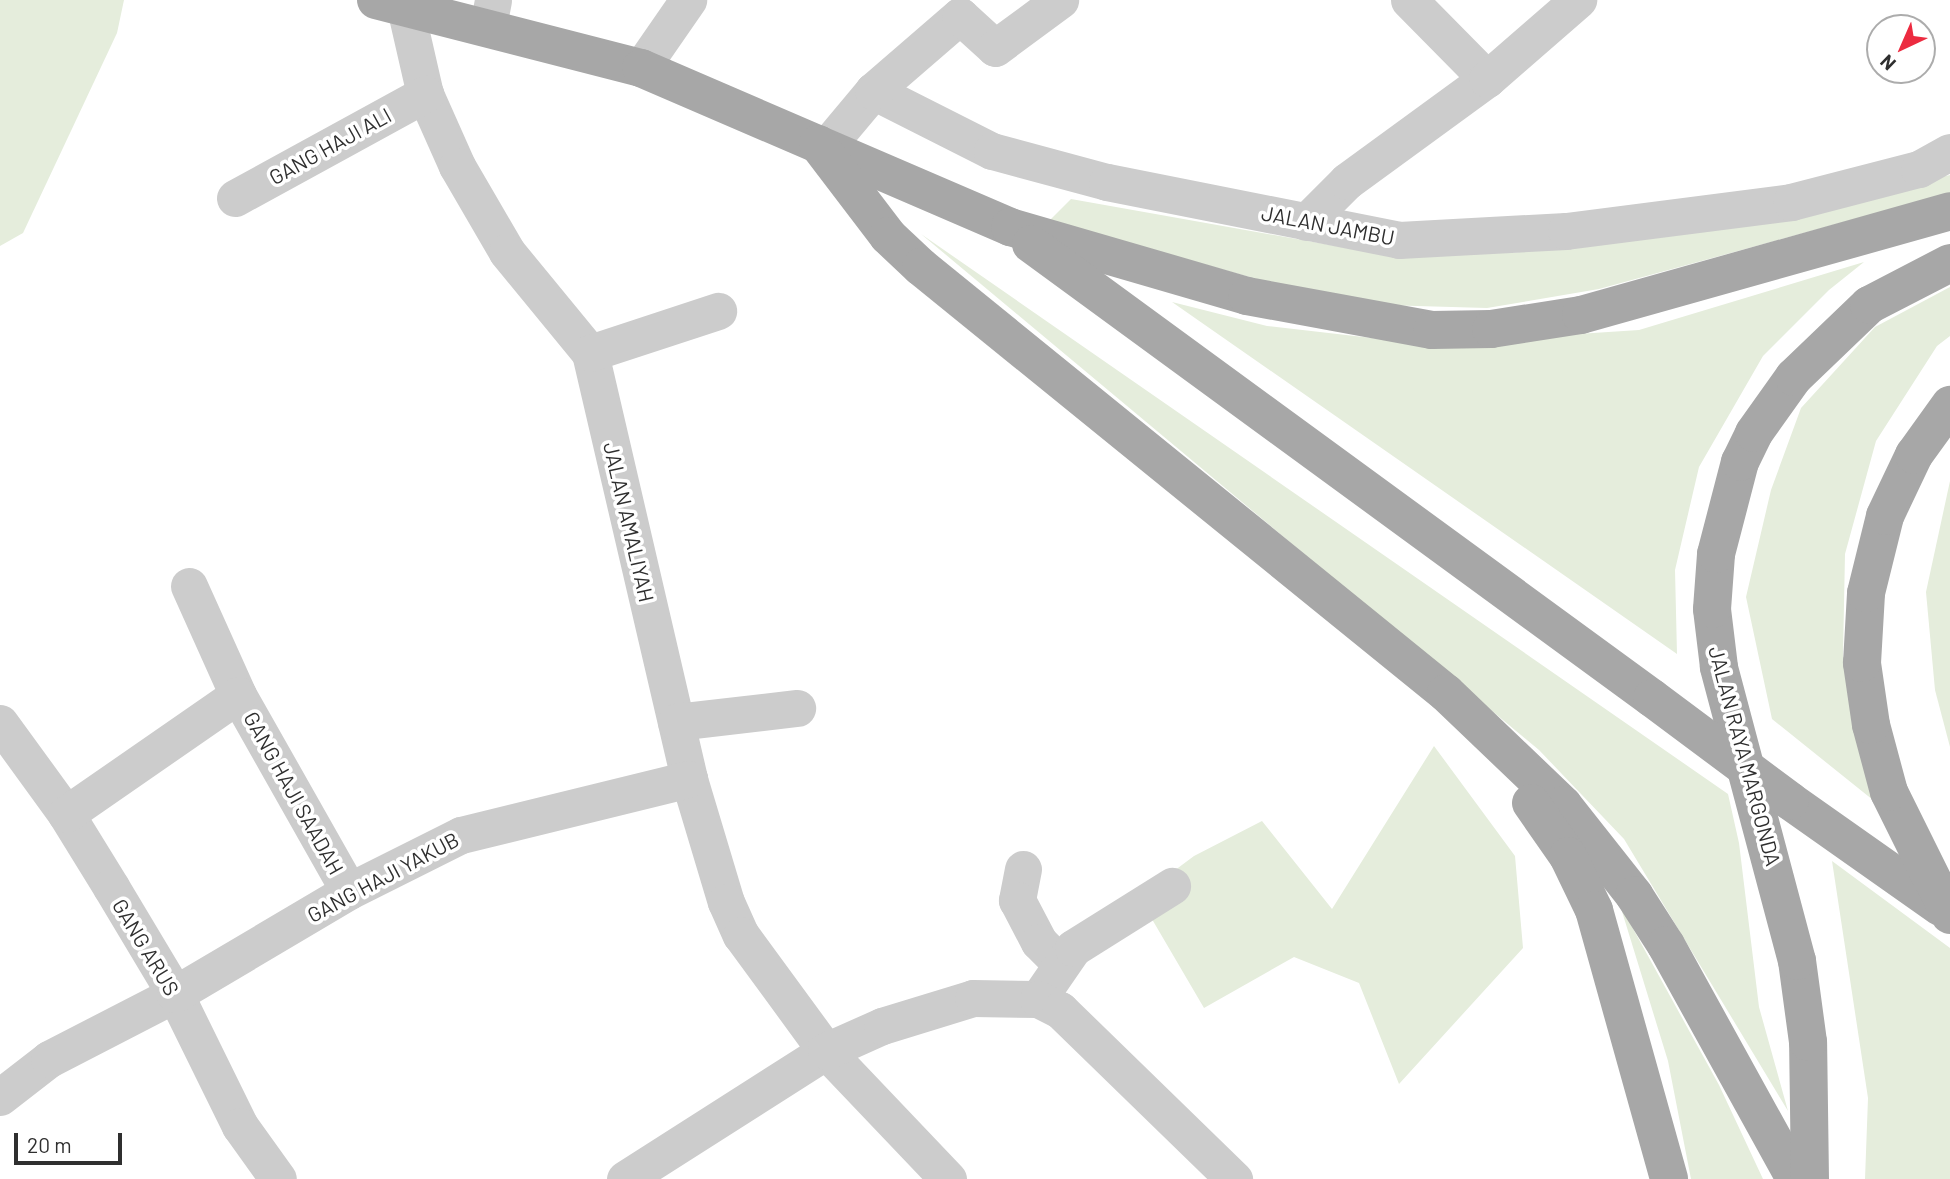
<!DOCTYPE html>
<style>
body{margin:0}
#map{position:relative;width:1950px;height:1179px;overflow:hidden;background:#fff;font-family:Barlow,sans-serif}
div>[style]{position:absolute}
.green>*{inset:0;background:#e5eddc}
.minor>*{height:37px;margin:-18.5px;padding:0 18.5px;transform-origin:18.5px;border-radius:18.5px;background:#ccc}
.major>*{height:38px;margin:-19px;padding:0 19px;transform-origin:19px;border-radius:19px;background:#a7a7a7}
.major-bridge>*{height:38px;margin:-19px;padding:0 19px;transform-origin:19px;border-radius:19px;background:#a7a7a7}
span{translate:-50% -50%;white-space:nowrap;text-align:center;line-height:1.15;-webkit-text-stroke:7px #fff;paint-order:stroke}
.street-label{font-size:21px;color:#2f2f2f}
.north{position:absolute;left:1866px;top:14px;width:70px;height:70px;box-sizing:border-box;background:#fff;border:2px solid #acacac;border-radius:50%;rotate:224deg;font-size:19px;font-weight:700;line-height:28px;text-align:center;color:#2f2f2f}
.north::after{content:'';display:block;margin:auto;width:24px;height:32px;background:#ec2b40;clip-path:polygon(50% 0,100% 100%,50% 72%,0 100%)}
.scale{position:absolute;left:14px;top:1133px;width:108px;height:32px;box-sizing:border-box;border:4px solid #2f2f2f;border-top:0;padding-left:9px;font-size:21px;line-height:24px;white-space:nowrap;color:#2f2f2f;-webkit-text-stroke:5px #fff;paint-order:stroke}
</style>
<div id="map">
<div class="green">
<div style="clip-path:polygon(0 0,124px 0,117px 33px,23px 233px,0 246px)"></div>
<div style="clip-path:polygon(1950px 175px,1950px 193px,1599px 289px,1487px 308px,1346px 304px,1049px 221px,1071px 199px,1364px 251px,1512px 253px,1799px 211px)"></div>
<div style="clip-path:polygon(921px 234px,1728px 794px,1739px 843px,1759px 1007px,1788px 1111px,1624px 839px,1539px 750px)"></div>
<div style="clip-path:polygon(1864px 262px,1829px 290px,1763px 356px,1699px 467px,1675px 570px,1677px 654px,1172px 302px,1267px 326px,1424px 344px,1639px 330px)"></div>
<div style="clip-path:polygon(1950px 287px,1950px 336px,1937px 346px,1876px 441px,1845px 554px,1843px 655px,1873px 800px,1772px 719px,1746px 597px,1771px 490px,1801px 408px,1875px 327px)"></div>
<div style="clip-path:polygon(1950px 481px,1950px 747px,1935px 690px,1926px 592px)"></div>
<div style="clip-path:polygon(1434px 746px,1515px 856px,1523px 948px,1399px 1084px,1359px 983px,1294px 957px,1204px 1008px,1139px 897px,1194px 856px,1262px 821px,1332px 909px)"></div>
<div style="clip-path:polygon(1832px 861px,1950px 948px,1950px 1179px,1865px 1179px,1868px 1098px)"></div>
<div style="clip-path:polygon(1620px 905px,1719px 1085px,1763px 1179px,1691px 1179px,1668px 1061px)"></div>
</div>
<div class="minor">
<div style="left:1409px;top:0;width:111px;rotate:45.4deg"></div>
<div style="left:405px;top:7px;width:89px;rotate:77.1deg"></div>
<div style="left:425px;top:94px;width:79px;rotate:66deg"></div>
<div style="left:457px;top:166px;width:99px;rotate:59.8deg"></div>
<div style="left:507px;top:252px;width:131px;rotate:50.6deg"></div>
<div style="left:590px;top:353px;width:437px;rotate:76.9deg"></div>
<div style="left:689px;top:779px;width:128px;rotate:73.3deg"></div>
<div style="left:726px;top:902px;width:36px;rotate:66deg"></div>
<div style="left:741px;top:935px;width:144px;rotate:53.8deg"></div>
<div style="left:826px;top:1051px;width:177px;rotate:46.4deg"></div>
<div style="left:488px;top:26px;width:26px;rotate:-79deg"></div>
<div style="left:641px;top:68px;width:83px;rotate:-55.3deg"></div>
<div style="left:873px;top:91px;width:133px;rotate:26.8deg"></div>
<div style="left:992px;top:151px;width:119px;rotate:15.1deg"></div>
<div style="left:1107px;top:182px;width:298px;rotate:11.2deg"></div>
<div style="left:1399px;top:240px;width:167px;rotate:-3.1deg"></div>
<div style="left:1566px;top:231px;width:227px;rotate:-7.3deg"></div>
<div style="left:1791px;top:202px;width:132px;rotate:-14.5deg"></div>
<div style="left:1919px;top:169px;width:35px;rotate:-29deg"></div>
<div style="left:827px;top:146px;width:72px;rotate:-50.1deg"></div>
<div style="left:873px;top:91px;width:115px;rotate:-40.8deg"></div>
<div style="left:960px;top:16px;width:47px;rotate:42.4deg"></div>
<div style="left:995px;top:48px;width:81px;rotate:-36.4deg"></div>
<div style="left:235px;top:198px;width:217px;rotate:-28.7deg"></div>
<div style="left:1306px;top:222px;width:58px;rotate:-45deg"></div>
<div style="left:1347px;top:181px;width:173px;rotate:-36.1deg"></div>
<div style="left:1487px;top:79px;width:121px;rotate:-41deg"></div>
<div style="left:590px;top:353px;width:135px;rotate:-18.2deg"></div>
<div style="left:189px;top:586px;width:120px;rotate:65.8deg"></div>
<div style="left:238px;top:695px;width:225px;rotate:60.5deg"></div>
<div style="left:676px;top:722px;width:122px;rotate:-6.6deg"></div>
<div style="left:0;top:723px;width:112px;rotate:54deg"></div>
<div style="left:66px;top:814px;width:86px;rotate:58.3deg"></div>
<div style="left:111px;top:887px;width:125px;rotate:59.1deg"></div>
<div style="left:175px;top:994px;width:147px;rotate:63.8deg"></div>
<div style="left:240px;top:1126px;width:65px;rotate:54.4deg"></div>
<div style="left:66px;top:814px;width:209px;rotate:-34.7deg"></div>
<div style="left:1023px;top:869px;width:32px;rotate:101deg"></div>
<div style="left:1017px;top:900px;width:47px;rotate:62.4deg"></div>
<div style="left:1039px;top:942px;width:30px;rotate:45deg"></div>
<div style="left:1038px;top:999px;width:62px;rotate:-55.5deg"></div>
<div style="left:1073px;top:948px;width:117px;rotate:-32.1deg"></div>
<div style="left:0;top:1097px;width:62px;rotate:-37.8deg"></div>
<div style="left:49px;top:1059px;width:142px;rotate:-27.3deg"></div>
<div style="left:175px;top:994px;width:202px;rotate:-30.6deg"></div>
<div style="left:349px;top:891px;width:125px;rotate:-26.6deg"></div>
<div style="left:461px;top:835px;width:235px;rotate:-13.8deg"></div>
<div style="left:625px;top:1179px;width:238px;rotate:-32.5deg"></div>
<div style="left:826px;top:1051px;width:61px;rotate:-24.1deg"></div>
<div style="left:882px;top:1026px;width:95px;rotate:-17.1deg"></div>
<div style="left:973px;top:998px;width:65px;rotate:0.9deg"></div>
<div style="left:1038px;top:999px;width:25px;rotate:27deg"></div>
<div style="left:1060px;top:1010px;width:243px;rotate:44.2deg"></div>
</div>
<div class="major">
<div style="left:376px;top:0;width:274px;rotate:14.4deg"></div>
<div style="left:641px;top:68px;width:402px;rotate:23.3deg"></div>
<div style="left:1010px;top:227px;width:247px;rotate:16.2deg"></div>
<div style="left:1247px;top:296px;width:188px;rotate:10.4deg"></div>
<div style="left:1432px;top:330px;width:59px;rotate:-1deg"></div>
<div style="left:1491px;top:329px;width:91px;rotate:-8.8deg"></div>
<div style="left:1581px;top:315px;width:383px;rotate:-15.7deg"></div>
<div style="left:818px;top:144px;width:116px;rotate:52.7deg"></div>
<div style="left:888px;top:236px;width:45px;rotate:43.2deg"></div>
<div style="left:921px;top:267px;width:676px;rotate:39.06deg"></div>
<div style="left:1446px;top:693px;width:162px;rotate:43.7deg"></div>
<div style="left:1563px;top:805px;width:115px;rotate:51.7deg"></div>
<div style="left:1634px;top:895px;width:59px;rotate:57.4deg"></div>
<div style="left:1666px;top:945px;width:267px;rotate:61.1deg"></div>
<div style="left:1031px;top:244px;width:769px;rotate:36.17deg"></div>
<div style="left:1790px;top:801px;width:184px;rotate:35.2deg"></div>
<div style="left:1531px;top:803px;width:65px;rotate:55.1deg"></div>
<div style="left:1568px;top:856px;width:60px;rotate:64.3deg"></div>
<div style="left:1594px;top:910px;width:279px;rotate:74.4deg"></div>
<div style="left:1950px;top:915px;width:137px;rotate:-116.4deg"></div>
<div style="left:1889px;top:792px;width:69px;rotate:-105deg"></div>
<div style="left:1871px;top:725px;width:63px;rotate:-98.3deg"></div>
<div style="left:1862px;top:663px;width:70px;rotate:-86.7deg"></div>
<div style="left:1866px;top:593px;width:79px;rotate:-76.1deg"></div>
<div style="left:1885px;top:516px;width:68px;rotate:-64.6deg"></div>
<div style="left:1914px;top:455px;width:62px;rotate:-54.2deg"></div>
<div style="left:1810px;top:1179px;width:137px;rotate:-90.8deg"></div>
<div style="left:1808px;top:1042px;width:82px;rotate:-97.7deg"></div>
<div style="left:1797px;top:961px;width:304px;rotate:-104.9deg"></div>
<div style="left:1719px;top:667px;width:58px;rotate:-96.9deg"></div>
<div style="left:1712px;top:609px;width:55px;rotate:-85.8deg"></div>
<div style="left:1716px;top:554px;width:95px;rotate:-75.4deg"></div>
<div style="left:1740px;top:462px;width:32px;rotate:-64deg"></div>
<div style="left:1754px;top:433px;width:69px;rotate:-54.5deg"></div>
<div style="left:1794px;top:377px;width:104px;rotate:-43.8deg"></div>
<div style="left:1869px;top:305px;width:91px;rotate:-27.4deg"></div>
</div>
<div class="major-bridge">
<div style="left:1652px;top:698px;width:172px;rotate:36.7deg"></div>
</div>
<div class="street-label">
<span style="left:330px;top:146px;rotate:-29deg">GANG HAJI ALI</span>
<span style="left:1328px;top:225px;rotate:11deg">JALAN JAMBU</span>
<span style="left:629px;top:522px;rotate:77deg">JALAN AMALIYAH</span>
<span style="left:1745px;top:756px;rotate:75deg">JALAN RAYA MARGONDA</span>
<span style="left:294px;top:793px;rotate:61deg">GANG HAJI SAADAH</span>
<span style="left:383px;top:877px;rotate:-28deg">GANG HAJI YAKUB</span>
<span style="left:146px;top:947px;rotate:59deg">GANG ARUS</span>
</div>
<div class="north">N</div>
<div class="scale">20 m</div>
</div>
